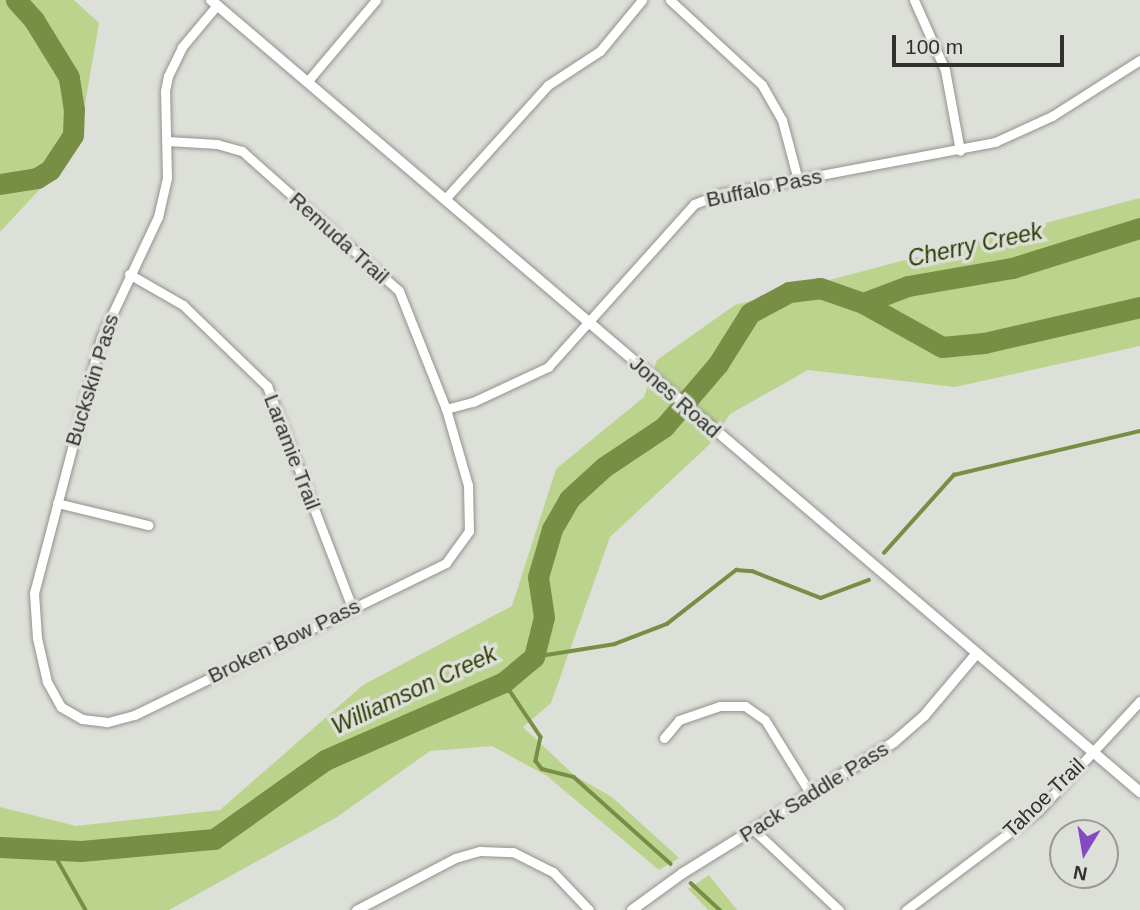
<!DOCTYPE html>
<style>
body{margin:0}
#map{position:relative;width:1140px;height:910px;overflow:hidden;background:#dddfd9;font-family:Helvetica,sans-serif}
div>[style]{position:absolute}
.green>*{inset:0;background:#bcd38e}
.stream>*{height:3.5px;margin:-1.75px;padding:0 1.75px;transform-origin:1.75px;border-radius:1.75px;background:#788e45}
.river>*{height:21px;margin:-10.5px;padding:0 10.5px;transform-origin:10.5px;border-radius:10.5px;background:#788e45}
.roads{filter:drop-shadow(0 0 2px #91938d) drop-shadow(0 0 2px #91938d)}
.minor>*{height:9px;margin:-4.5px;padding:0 4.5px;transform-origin:4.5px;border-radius:4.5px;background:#fff}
.tertiary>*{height:10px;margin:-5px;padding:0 5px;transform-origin:5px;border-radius:5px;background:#fff}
span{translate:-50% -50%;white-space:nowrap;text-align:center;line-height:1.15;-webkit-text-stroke:7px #dddfd9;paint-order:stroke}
.street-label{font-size:21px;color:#30312e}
.water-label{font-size:23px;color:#2f3d04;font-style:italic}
.north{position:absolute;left:1049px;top:819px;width:70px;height:70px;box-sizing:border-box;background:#dddfd9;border:2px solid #989995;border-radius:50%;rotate:191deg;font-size:19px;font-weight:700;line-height:28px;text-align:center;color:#30312e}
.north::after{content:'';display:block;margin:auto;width:24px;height:32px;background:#844ac1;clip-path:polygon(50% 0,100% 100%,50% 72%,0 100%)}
.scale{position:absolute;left:892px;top:35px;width:172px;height:32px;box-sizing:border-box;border:4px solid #30312e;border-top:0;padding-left:9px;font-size:21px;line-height:24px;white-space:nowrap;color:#30312e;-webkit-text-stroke:5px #dddfd9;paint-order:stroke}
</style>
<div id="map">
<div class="green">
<div style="clip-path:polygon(0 0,74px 0,99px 23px,80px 133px,66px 161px,0 232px)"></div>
<div style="clip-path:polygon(1140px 198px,1140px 346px,955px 387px,808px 370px,730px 414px,709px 445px,610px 537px,551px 703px,523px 727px,575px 776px,612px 797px,679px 858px,659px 870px,547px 776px,492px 746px,430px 751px,337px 817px,169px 910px,0 910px,0 807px,76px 826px,220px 810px,363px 685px,512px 606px,556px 469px,644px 397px,657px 360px,735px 305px)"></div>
<div style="clip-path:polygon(709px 875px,737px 910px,708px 910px,688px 889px)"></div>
</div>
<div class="stream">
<div style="left:884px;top:553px;width:105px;rotate:-48.1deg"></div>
<div style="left:954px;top:475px;width:191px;rotate:-13.3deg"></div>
<div style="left:534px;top:657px;width:82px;rotate:-9.1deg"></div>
<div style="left:615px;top:644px;width:56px;rotate:-21deg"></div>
<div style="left:667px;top:624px;width:88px;rotate:-38deg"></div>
<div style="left:736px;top:570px;width:16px;rotate:4deg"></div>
<div style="left:752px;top:571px;width:74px;rotate:21.4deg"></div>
<div style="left:821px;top:598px;width:51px;rotate:-20.6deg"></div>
<div style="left:504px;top:682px;width:66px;rotate:56.1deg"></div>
<div style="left:541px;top:737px;width:25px;rotate:102deg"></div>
<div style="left:536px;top:761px;width:10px;rotate:53deg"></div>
<div style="left:542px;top:769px;width:33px;rotate:14deg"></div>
<div style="left:574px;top:777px;width:130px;rotate:41.9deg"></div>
<div style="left:52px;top:850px;width:69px;rotate:60.5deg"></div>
<div style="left:691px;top:883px;width:40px;rotate:43deg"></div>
</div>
<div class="river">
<div style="left:0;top:184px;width:37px;rotate:-9deg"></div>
<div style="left:37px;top:178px;width:15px;rotate:-32deg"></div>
<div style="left:50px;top:170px;width:42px;rotate:-56.7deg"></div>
<div style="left:73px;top:135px;width:25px;rotate:-88deg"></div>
<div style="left:74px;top:110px;width:33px;rotate:-99deg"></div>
<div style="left:69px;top:77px;width:67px;rotate:-121.6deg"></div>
<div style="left:34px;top:20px;width:27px;rotate:-132deg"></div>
<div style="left:863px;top:303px;width:48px;rotate:-20.7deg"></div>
<div style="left:908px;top:286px;width:106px;rotate:-9.8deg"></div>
<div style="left:1012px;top:268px;width:134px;rotate:-17.4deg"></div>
<div style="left:0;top:847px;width:81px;rotate:2.8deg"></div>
<div style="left:81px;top:851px;width:134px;rotate:-5.2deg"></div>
<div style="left:214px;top:839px;width:136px;rotate:-35.4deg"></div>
<div style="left:325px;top:760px;width:195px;rotate:-23.5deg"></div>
<div style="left:504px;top:682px;width:39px;rotate:-40deg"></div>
<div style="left:534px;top:657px;width:41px;rotate:-76deg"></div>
<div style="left:544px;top:617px;width:40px;rotate:-98.5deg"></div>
<div style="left:538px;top:577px;width:50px;rotate:-73.7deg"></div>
<div style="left:552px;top:529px;width:34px;rotate:-60deg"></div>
<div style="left:569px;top:499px;width:47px;rotate:-42.4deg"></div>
<div style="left:604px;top:467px;width:72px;rotate:-33.7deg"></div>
<div style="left:664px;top:427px;width:83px;rotate:-49.4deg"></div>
<div style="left:718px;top:364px;width:60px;rotate:-57.9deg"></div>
<div style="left:750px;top:313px;width:44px;rotate:-28.3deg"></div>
<div style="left:789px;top:292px;width:31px;rotate:-7deg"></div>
<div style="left:820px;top:288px;width:46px;rotate:19.2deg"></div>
<div style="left:863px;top:303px;width:90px;rotate:29.1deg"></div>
<div style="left:942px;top:347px;width:42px;rotate:-5.4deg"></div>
<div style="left:984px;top:343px;width:160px;rotate:-13deg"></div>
</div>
<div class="roads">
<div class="minor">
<div style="left:670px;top:0;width:125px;rotate:42.7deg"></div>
<div style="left:762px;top:85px;width:40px;rotate:60.3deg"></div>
<div style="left:782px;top:120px;width:62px;rotate:75.1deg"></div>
<div style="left:914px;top:0;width:77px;rotate:66.1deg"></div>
<div style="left:945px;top:70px;width:82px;rotate:79.5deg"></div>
<div style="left:307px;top:82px;width:107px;rotate:-49.9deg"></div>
<div style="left:167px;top:141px;width:50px;rotate:3.4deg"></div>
<div style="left:217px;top:144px;width:26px;rotate:16deg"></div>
<div style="left:242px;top:151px;width:210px;rotate:41.7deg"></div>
<div style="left:399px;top:291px;width:127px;rotate:68.3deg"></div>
<div style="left:446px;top:409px;width:79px;rotate:73.9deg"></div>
<div style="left:468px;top:485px;width:46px;rotate:88.8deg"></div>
<div style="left:469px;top:531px;width:39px;rotate:126deg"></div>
<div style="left:446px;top:563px;width:347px;rotate:154deg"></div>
<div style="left:134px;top:715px;width:28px;rotate:165deg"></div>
<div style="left:107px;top:722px;width:25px;rotate:-173deg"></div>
<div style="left:82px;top:719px;width:24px;rotate:-150deg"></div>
<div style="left:61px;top:707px;width:29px;rotate:-119deg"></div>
<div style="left:47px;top:682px;width:45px;rotate:-102.8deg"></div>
<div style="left:37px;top:638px;width:45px;rotate:-93.8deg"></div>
<div style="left:34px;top:593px;width:264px;rotate:-75.3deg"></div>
<div style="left:101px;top:338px;width:134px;rotate:-64.8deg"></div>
<div style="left:158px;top:217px;width:40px;rotate:-77deg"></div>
<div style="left:167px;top:178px;width:87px;rotate:-91.3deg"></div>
<div style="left:165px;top:91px;width:15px;rotate:-79deg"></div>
<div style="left:168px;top:76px;width:32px;rotate:-64deg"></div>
<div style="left:182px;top:47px;width:55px;rotate:-50.2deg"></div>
<div style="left:445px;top:199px;width:154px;rotate:-47.9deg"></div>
<div style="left:548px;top:85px;width:62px;rotate:-33.2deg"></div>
<div style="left:600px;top:51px;width:66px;rotate:-50.5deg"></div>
<div style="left:129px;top:274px;width:62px;rotate:29.9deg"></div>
<div style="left:183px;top:305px;width:117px;rotate:44deg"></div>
<div style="left:267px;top:386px;width:237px;rotate:69deg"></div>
<div style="left:446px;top:409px;width:28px;rotate:-15deg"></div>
<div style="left:473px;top:402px;width:83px;rotate:-25deg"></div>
<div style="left:548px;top:367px;width:219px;rotate:-48.1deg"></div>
<div style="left:694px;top:204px;width:28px;rotate:-21deg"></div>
<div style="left:720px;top:194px;width:280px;rotate:-10.7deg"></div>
<div style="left:995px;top:142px;width:63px;rotate:-24.5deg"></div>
<div style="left:1052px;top:116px;width:104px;rotate:-32.5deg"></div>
<div style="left:57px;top:503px;width:94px;rotate:13.6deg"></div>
<div style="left:664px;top:738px;width:23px;rotate:-50deg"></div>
<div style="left:679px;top:720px;width:43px;rotate:-18.9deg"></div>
<div style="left:720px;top:706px;width:25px"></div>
<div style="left:745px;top:706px;width:24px;rotate:35deg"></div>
<div style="left:765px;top:720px;width:86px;rotate:58.3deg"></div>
<div style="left:754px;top:830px;width:117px;rotate:43.3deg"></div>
<div style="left:356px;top:910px;width:112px;rotate:-27.7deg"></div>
<div style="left:455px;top:858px;width:26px;rotate:-16deg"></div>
<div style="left:480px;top:851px;width:33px;rotate:2deg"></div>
<div style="left:513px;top:852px;width:45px;rotate:26.6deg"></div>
<div style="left:553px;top:872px;width:52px;rotate:46.5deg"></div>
<div style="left:906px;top:910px;width:166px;rotate:-36.9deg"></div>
<div style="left:1039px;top:810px;width:149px;rotate:-47.2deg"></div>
</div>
<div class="tertiary">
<div style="left:211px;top:0;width:1221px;rotate:40.45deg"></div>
<div style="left:632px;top:910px;width:63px;rotate:-36deg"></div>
<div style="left:683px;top:873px;width:248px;rotate:-31.8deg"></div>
<div style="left:894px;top:742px;width:40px;rotate:-41deg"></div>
<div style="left:924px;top:716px;width:82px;rotate:-49.9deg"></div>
</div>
</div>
<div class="street-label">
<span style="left:764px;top:188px;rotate:-12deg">Buffalo Pass</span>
<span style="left:339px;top:238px;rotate:42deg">Remuda Trail</span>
<span style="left:92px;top:380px;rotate:-73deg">Buckskin Pass</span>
<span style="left:675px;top:397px;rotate:41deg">Jones Road</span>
<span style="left:292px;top:452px;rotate:69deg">Laramie Trail</span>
<span style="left:284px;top:641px;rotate:-26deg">Broken Bow Pass</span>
<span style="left:814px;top:792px;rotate:-32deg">Pack Saddle Pass</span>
<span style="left:1044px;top:798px;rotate:-44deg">Tahoe Trail</span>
</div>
<div class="water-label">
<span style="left:975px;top:245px;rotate:-12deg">Cherry Creek</span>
<span style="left:414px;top:690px;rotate:-25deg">Williamson Creek</span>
</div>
<div class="north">N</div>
<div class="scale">100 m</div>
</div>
